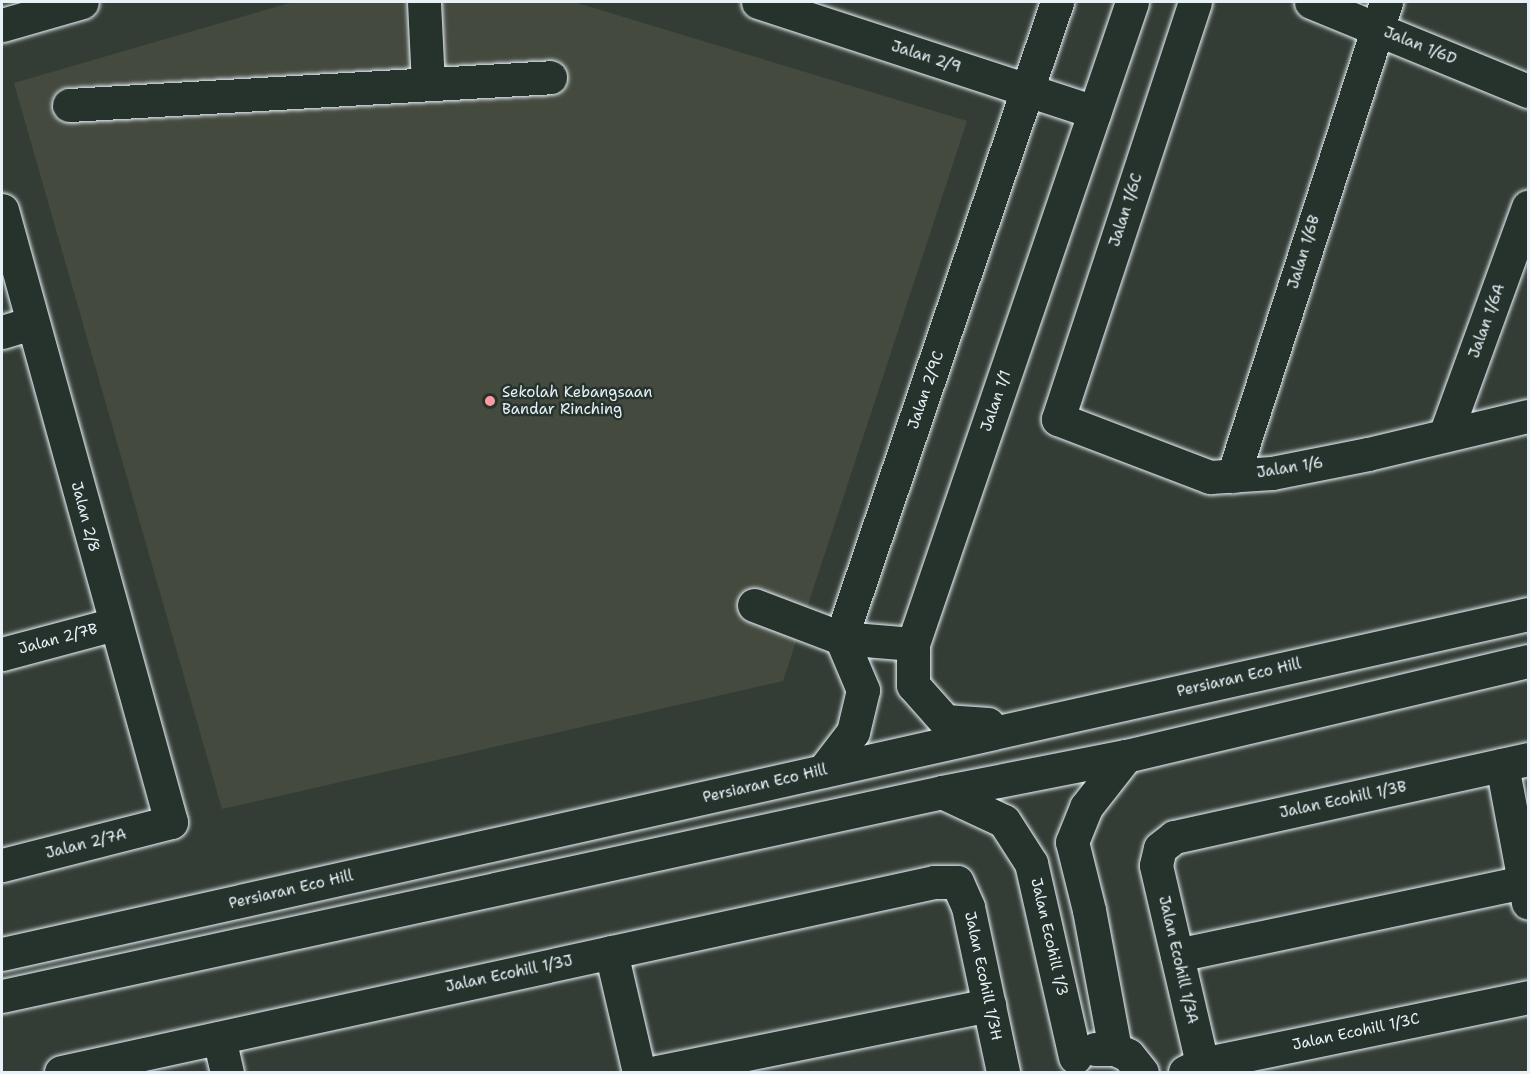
<!DOCTYPE html>
<style>
body{margin:0}
#map{position:relative;width:1530px;height:1074px;overflow:hidden;background:#343d35;font-family:"Shantell Sans",sans-serif}
div>[style]{position:absolute}
.built>*{inset:0;background:#454a3f}
.roads{filter:drop-shadow(0 0 2px #e8f1f8) drop-shadow(0 0 2px #e8f1f8)}
.minor>*{height:33px;margin:-16.5px;padding:0 16.5px;transform-origin:16.5px;border-radius:16.5px;background:#26332d}
.dots>*{width:16px;height:16px;translate:-50% -50%;box-sizing:border-box;border:3px solid #26332d;border-radius:50%}
span{translate:-50% -50%;white-space:nowrap;text-align:center;line-height:1.15;-webkit-text-stroke:5px #26332d;paint-order:stroke}
.street-label{font-size:15px;color:#e8f1f8}
.poi-label{font-size:15px;color:#e8f1f8}
.left{translate:0 -50%;text-align:left}
.frame{position:absolute;inset:0;border:3px solid #e8f1f8;pointer-events:none}
</style>
<div id="map">
<div class="built">
<div style="clip-path:polygon(293px 2px,574px 2px,967px 121px,783px 681px,222px 809px,14px 83px)"></div>
</div>
<div class="roads">
<div class="minor">
<div style="left:424px;top:2px;width:82px;rotate:87.2deg"></div>
<div style="left:758px;top:2px;width:354px;rotate:18.1deg"></div>
<div style="left:1195px;top:2px;width:439px;rotate:108.2deg"></div>
<div style="left:1058px;top:419px;width:163px;rotate:20.9deg"></div>
<div style="left:1210px;top:477px;width:62px;rotate:-3.7deg"></div>
<div style="left:1272px;top:473px;width:98px;rotate:-11.2deg"></div>
<div style="left:1368px;top:454px;width:164px;rotate:-13.4deg"></div>
<div style="left:1311px;top:2px;width:235px;rotate:22.3deg"></div>
<div style="left:2px;top:25px;width:83px;rotate:-16deg"></div>
<div style="left:69px;top:105px;width:482px;rotate:-3.3deg"></div>
<div style="left:2px;top:210px;width:635px;rotate:74.56deg"></div>
<div style="left:171px;top:822px;width:174px;rotate:165.7deg"></div>
<div style="left:2px;top:332px;width:31px;rotate:-17deg"></div>
<div style="left:1445px;top:435px;width:243px;rotate:-70deg"></div>
<div style="left:1233px;top:476px;width:498px;rotate:-72.1deg"></div>
<div style="left:754px;top:605px;width:93px;rotate:20.8deg"></div>
<div style="left:841px;top:638px;width:72px;rotate:4.8deg"></div>
<div style="left:2px;top:654px;width:117px;rotate:-14.9deg"></div>
<div style="left:988px;top:724px;width:43px;rotate:-176deg"></div>
<div style="left:945px;top:721px;width:48px;rotate:-131.6deg"></div>
<div style="left:913px;top:685px;width:41px;rotate:-90deg"></div>
<div style="left:913px;top:644px;width:678px;rotate:-71.16deg"></div>
<div style="left:1502px;top:765px;width:140px;rotate:79.3deg"></div>
<div style="left:823px;top:771px;width:49px;rotate:-52.4deg"></div>
<div style="left:853px;top:732px;width:43px;rotate:-76.6deg"></div>
<div style="left:863px;top:690px;width:56px;rotate:-112.9deg"></div>
<div style="left:841px;top:638px;width:672px;rotate:-71.24deg"></div>
<div style="left:942px;top:792px;width:68px;rotate:25.1deg"></div>
<div style="left:1004px;top:821px;width:50px;rotate:57.3deg"></div>
<div style="left:1031px;top:863px;width:199px;rotate:77.2deg"></div>
<div style="left:611px;top:952px;width:123px;rotate:76.9deg"></div>
<div style="left:2px;top:954px;width:1563px;rotate:-12.56deg"></div>
<div style="left:1177px;top:955px;width:359px;rotate:-11.9deg"></div>
<div style="left:2px;top:996px;width:962px;rotate:-12.24deg"></div>
<div style="left:942px;top:792px;width:187px;rotate:-11.1deg"></div>
<div style="left:1126px;top:756px;width:413px;rotate:-13.3deg"></div>
<div style="left:219px;top:1038px;width:35px;rotate:77deg"></div>
<div style="left:1095px;top:1049px;width:20px"></div>
<div style="left:1115px;top:1049px;width:14px;rotate:25deg"></div>
<div style="left:1128px;top:1055px;width:22px;rotate:51deg"></div>
<div style="left:1115px;top:1049px;width:141px;rotate:-100.6deg"></div>
<div style="left:1089px;top:910px;width:70px;rotate:-104deg"></div>
<div style="left:1072px;top:842px;width:38px;rotate:-68deg"></div>
<div style="left:1086px;top:807px;width:65px;rotate:-51.9deg"></div>
<div style="left:61px;top:1072px;width:893px;rotate:-12.28deg"></div>
<div style="left:934px;top:882px;width:23px"></div>
<div style="left:957px;top:882px;width:27px;rotate:66deg"></div>
<div style="left:968px;top:907px;width:169px;rotate:78deg"></div>
<div style="left:657px;top:1072px;width:339px;rotate:-11.4deg"></div>
<div style="left:1185px;top:1072px;width:19px;rotate:-25deg"></div>
<div style="left:1202px;top:1064px;width:333px;rotate:-11.6deg"></div>
<div style="left:1204px;top:1072px;width:212px;rotate:-103.1deg"></div>
<div style="left:1156px;top:865px;width:17px;rotate:-77deg"></div>
<div style="left:1160px;top:848px;width:18px;rotate:-38deg"></div>
<div style="left:1174px;top:837px;width:362px;rotate:-12.4deg"></div>
</div>
</div>
<div class="dots">
<div style="left:490px;top:401px;background:#ff9aa2"></div>
</div>
<div class="street-label">
<span style="left:1420px;top:46px;rotate:22deg">Jalan 1/6D</span>
<span style="left:926px;top:57px;rotate:18deg">Jalan 2/9</span>
<span style="left:1126px;top:210px;rotate:-72deg">Jalan 1/6C</span>
<span style="left:1304px;top:252px;rotate:-73deg">Jalan 1/6B</span>
<span style="left:1487px;top:321px;rotate:-70deg">Jalan 1/6A</span>
<span style="left:926px;top:390px;rotate:-71deg">Jalan 2/9C</span>
<span style="left:996px;top:401px;rotate:-71deg">Jalan 1/1</span>
<span style="left:1290px;top:468px;rotate:-9deg">Jalan 1/6</span>
<span style="left:85px;top:517px;rotate:75deg">Jalan 2/8</span>
<span style="left:58px;top:639px;rotate:-15deg">Jalan 2/7B</span>
<span style="left:1239px;top:678px;rotate:-13deg">Persiaran Eco Hill</span>
<span style="left:765px;top:784px;rotate:-13deg">Persiaran Eco Hill</span>
<span style="left:1343px;top:800px;rotate:-12deg">Jalan Ecohill 1/3B</span>
<span style="left:86px;top:844px;rotate:-14deg">Jalan 2/7A</span>
<span style="left:291px;top:890px;rotate:-13deg">Persiaran Eco Hill</span>
<span style="left:1049px;top:937px;rotate:77deg">Jalan Ecohill 1/3</span>
<span style="left:1178px;top:960px;rotate:77deg">Jalan Ecohill 1/3A</span>
<span style="left:509px;top:974px;rotate:-12deg">Jalan Ecohill 1/3J</span>
<span style="left:983px;top:976px;rotate:78deg">Jalan Ecohill 1/3H</span>
<span style="left:1356px;top:1032px;rotate:-12deg">Jalan Ecohill 1/3C</span>
</div>
<div class="poi-label">
<span class="left" style="left:502px;top:401px">Sekolah Kebangsaan<br>Bandar Rinching</span>
</div>
<div class="frame"></div>
</div>
